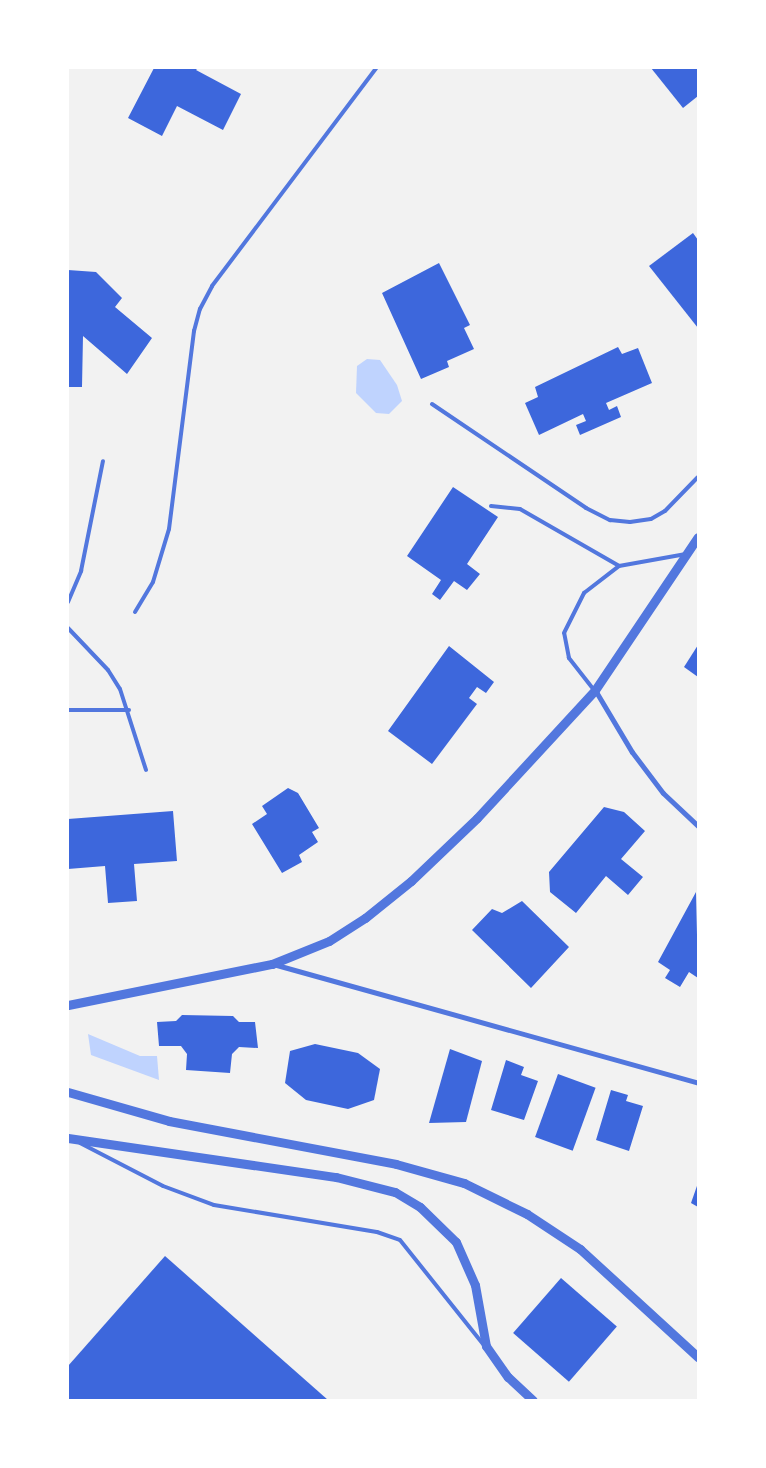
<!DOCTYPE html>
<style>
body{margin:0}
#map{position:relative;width:766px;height:1468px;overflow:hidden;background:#f2f2f2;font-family:"Work Sans",sans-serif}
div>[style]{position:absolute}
.water>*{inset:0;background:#bfd3fe}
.building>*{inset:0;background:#3d67dc;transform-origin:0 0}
.service>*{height:4px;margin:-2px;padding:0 2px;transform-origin:2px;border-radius:2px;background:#5277de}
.minor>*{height:5px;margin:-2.5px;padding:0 2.5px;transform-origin:2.5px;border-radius:2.5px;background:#5277de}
.tertiary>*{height:9px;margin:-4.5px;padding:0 4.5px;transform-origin:4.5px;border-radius:4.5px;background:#5277de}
span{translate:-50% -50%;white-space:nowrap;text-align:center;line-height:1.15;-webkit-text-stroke:5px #fff;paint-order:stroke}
.frame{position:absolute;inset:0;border:69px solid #fff;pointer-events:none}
</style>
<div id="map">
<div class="water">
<div style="clip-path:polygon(367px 359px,380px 360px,397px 385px,402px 401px,389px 414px,376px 413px,356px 393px,357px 366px)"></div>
<div style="clip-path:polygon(88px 1034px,140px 1056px,157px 1056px,159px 1080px,91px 1055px)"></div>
</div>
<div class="building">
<div style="clip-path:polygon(154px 68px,198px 68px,196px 70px,241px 94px,223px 130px,177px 106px,162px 136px,128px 118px)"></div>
<div style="clip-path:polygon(651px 68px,698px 68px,698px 96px,683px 108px)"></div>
<div style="clip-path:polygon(693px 233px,698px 240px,698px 328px,649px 266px)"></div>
<div style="clip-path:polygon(439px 263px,470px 325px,464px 328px,474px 349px,447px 361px,449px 367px,421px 379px,382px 293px)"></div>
<div style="clip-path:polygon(68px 270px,96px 272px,122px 298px,115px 307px,152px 338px,127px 374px,83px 336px,82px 387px,68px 387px)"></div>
<div style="clip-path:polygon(618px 347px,622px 354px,638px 348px,652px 383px,606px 403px,609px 410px,617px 406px,621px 417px,580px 435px,576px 425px,586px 421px,583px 414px,539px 435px,525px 403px,538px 397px,535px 387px)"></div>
<div style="clip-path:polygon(453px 487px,498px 517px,467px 564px,480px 574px,467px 590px,454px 581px,440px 600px,432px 594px,441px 580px,407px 556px)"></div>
<div style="clip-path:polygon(698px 645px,698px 677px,684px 667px)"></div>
<div style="clip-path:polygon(449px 646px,494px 682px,486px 693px,477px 687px,469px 698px,477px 704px,432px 764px,388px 731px)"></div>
<div style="clip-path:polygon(288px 788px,298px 793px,319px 828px,312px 832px,318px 842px,299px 855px,302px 862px,282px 873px,252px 824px,267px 814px,262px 806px)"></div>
<div style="clip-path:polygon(604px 807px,624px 812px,645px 831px,621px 859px,643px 877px,628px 895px,606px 876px,576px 913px,550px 892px,549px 872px)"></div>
<div style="clip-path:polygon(173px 811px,177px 861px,134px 864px,137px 901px,108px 903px,105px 866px,68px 869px,68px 819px)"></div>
<div style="clip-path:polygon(696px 892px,698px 978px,689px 972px,680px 987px,665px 978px,670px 970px,658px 962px)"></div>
<div style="clip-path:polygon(522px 901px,569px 947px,531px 988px,472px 930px,492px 909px,502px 913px)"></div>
<div style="clip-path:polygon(182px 1015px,233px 1016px,239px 1022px,255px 1022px,258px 1048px,239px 1047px,232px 1054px,230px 1073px,186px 1070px,187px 1054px,181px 1046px,159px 1046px,157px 1022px,176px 1021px)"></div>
<div style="clip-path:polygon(315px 1044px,358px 1053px,380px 1069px,374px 1100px,348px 1109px,306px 1100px,285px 1083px,290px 1051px)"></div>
<div style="clip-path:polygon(450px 1049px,482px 1061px,466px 1122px,429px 1123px)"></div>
<div style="clip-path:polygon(506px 1060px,524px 1067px,521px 1075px,538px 1081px,524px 1120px,491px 1110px)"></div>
<div style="left:558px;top:1074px;width:40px;height:67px;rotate:20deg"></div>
<div style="clip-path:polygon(611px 1090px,628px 1095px,626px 1101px,643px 1106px,629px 1151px,596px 1140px)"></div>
<div style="clip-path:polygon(698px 1183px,698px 1207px,691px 1203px)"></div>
<div style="clip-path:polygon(165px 1256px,328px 1400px,68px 1400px,68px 1366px)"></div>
<div style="left:561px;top:1278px;width:74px;height:73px;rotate:41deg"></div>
</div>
<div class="service">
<div style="left:432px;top:404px;width:186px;rotate:34deg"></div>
<div style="left:586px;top:508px;width:27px;rotate:27deg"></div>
<div style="left:610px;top:520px;width:20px;rotate:6deg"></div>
<div style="left:630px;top:522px;width:21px;rotate:-8deg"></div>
<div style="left:651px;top:519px;width:16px;rotate:-30deg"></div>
<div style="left:665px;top:511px;width:47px;rotate:-45.9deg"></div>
<div style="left:491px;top:506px;width:29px;rotate:6deg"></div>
<div style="left:520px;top:509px;width:114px;rotate:29.9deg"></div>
<div style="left:68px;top:602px;width:34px;rotate:-67deg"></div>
<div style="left:81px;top:571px;width:112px;rotate:-78.7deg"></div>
<div style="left:135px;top:612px;width:35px;rotate:-59deg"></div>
<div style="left:153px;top:582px;width:55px;rotate:-73.2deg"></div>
<div style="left:169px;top:529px;width:200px;rotate:-82.8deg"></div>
<div style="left:194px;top:331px;width:23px;rotate:-75deg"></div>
<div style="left:200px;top:309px;width:26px;rotate:-62deg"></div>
<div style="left:212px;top:286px;width:273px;rotate:-53deg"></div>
<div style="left:68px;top:628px;width:58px;rotate:46.4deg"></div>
<div style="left:108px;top:670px;width:22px;rotate:58deg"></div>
<div style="left:120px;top:689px;width:85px;rotate:72.2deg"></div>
<div style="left:594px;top:690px;width:41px;rotate:-128deg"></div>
<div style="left:569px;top:658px;width:25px;rotate:-101deg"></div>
<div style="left:564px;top:633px;width:45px;rotate:-63.4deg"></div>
<div style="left:584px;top:593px;width:44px;rotate:-37.6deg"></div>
<div style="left:619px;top:566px;width:68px;rotate:-10.2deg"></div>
<div style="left:68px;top:710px;width:61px"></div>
<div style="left:80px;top:1143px;width:93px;rotate:27.4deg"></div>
<div style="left:163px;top:1186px;width:54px;rotate:20.4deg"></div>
<div style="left:214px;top:1205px;width:165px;rotate:9.4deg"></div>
<div style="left:377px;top:1232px;width:24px;rotate:19deg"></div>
<div style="left:400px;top:1240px;width:133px;rotate:51.4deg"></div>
</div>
<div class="minor">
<div style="left:595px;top:690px;width:72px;rotate:59.2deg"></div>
<div style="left:632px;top:752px;width:51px;rotate:52.9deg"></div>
<div style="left:663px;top:793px;width:48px;rotate:43.3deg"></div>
<div style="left:273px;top:964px;width:441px;rotate:15.6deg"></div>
</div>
<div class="tertiary">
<div style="left:68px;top:1005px;width:208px;rotate:-11.4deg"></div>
<div style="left:272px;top:964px;width:61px;rotate:-22deg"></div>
<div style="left:329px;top:941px;width:43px;rotate:-32.6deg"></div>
<div style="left:365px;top:918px;width:59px;rotate:-38.8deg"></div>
<div style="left:411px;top:881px;width:91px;rotate:-43.7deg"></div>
<div style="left:477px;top:818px;width:174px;rotate:-47.3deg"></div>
<div style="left:595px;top:690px;width:184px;rotate:-56.1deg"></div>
<div style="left:68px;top:1092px;width:105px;rotate:16deg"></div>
<div style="left:169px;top:1121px;width:231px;rotate:10.7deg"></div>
<div style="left:396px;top:1164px;width:71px;rotate:15.6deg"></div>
<div style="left:464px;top:1183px;width:70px;rotate:26.2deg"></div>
<div style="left:527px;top:1214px;width:64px;rotate:33.4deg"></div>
<div style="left:580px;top:1249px;width:160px;rotate:42.5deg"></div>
<div style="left:68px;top:1138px;width:271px;rotate:8.3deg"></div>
<div style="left:336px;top:1177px;width:61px;rotate:14.3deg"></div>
<div style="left:395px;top:1192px;width:29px;rotate:31deg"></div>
<div style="left:420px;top:1207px;width:50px;rotate:44.2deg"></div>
<div style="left:456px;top:1242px;width:47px;rotate:66.2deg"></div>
<div style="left:475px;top:1285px;width:62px;rotate:79.8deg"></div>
<div style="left:486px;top:1346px;width:38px;rotate:55deg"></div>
<div style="left:508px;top:1377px;width:34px;rotate:43deg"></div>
</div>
<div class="frame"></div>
</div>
